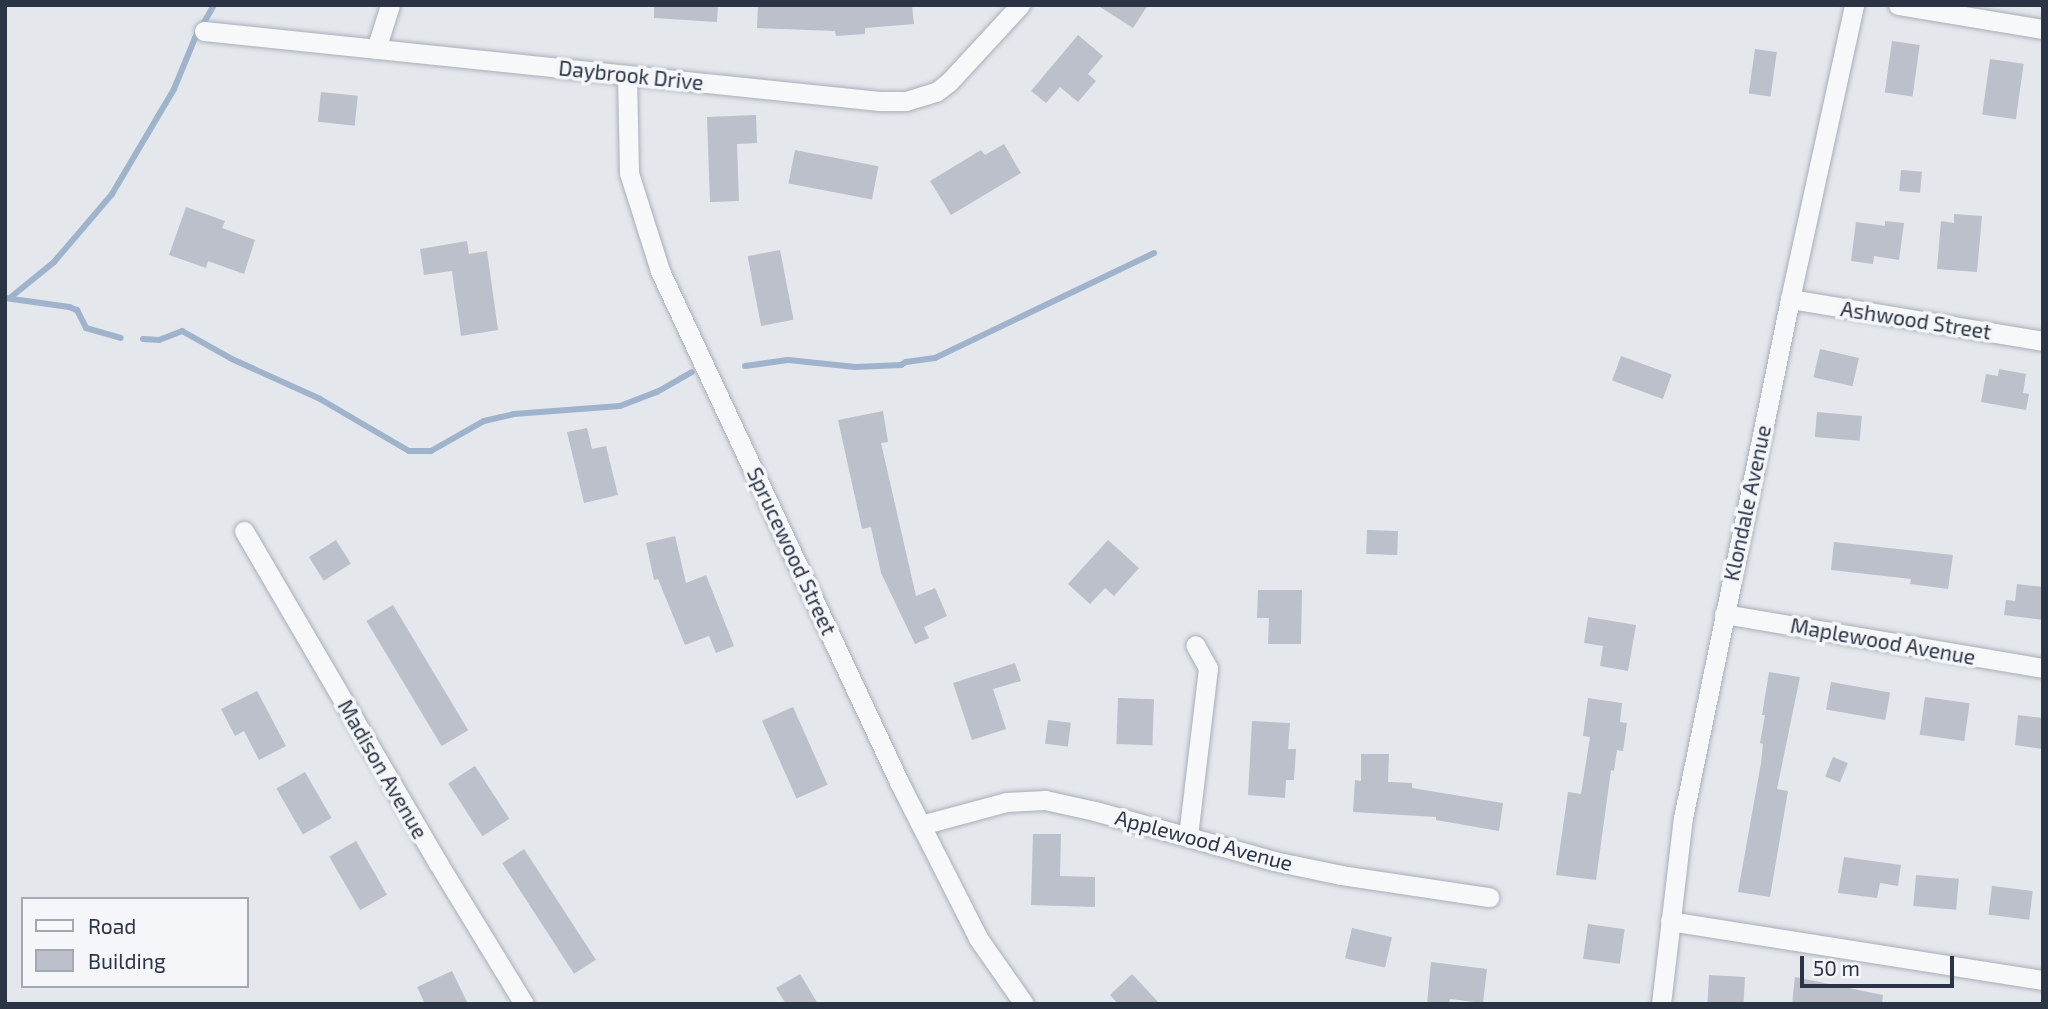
<!DOCTYPE html>
<style>
body{margin:0}
#map{position:relative;width:2048px;height:1009px;overflow:hidden;background:#e4e7ec;font-family:"Exo 2",sans-serif}
div>[style]{position:absolute}
.stream>*{height:6px;margin:-3px;padding:0 3px;transform-origin:3px;border-radius:3px;background:#9fb4cc}
.building>*{inset:0;background:#bbc0ca;transform-origin:0 0}
.roads{filter:drop-shadow(0 0 2px #a9aeb7) drop-shadow(0 0 2px #a9aeb7)}
.street>*{height:19px;margin:-9.5px;padding:0 9.5px;transform-origin:9.5px;border-radius:9.5px;background:#f7f8fa}
span{translate:-50% -50%;white-space:nowrap;text-align:center;line-height:1.15;-webkit-text-stroke:7px #f4f6f9;paint-order:stroke}
.street-label{font-size:21px;color:#2b3445}
.frame{position:absolute;inset:0;border:7px solid #2b3445;pointer-events:none}
.legend{position:absolute;left:21px;top:897px;width:228px;height:91px;box-sizing:border-box;background:#f4f6f9;border:2px solid #a4a8b1;margin:0;padding:9px 12px;list-style:none;font-size:21px;color:#2b3445}
.legend li{display:flex;align-items:center;gap:14px;height:35px}
.legend b{width:35px;border:2px solid #a4a8b1}
.scale{position:absolute;left:1800px;top:956px;width:154px;height:32px;box-sizing:border-box;border:4px solid #2b3445;border-top:0;padding-left:9px;font-size:21px;line-height:24px;white-space:nowrap;color:#2b3445;-webkit-text-stroke:5px #f4f6f9;paint-order:stroke}
</style>
<div id="map">
<div class="stream">
<div style="left:11px;top:297px;width:55px;rotate:-39.1deg"></div>
<div style="left:54px;top:262px;width:89px;rotate:-49.5deg"></div>
<div style="left:112px;top:194px;width:122px;rotate:-59.4deg"></div>
<div style="left:174px;top:89px;width:55px;rotate:-67.6deg"></div>
<div style="left:195px;top:38px;width:38px;rotate:-60deg"></div>
<div style="left:5px;top:298px;width:65px;rotate:8deg"></div>
<div style="left:69px;top:307px;width:9px;rotate:21deg"></div>
<div style="left:77px;top:310px;width:20px;rotate:63deg"></div>
<div style="left:86px;top:328px;width:36px;rotate:16deg"></div>
<div style="left:143px;top:339px;width:16px;rotate:4deg"></div>
<div style="left:159px;top:340px;width:25px;rotate:-21deg"></div>
<div style="left:182px;top:331px;width:57px;rotate:29.2deg"></div>
<div style="left:232px;top:359px;width:97px;rotate:24.4deg"></div>
<div style="left:320px;top:399px;width:103px;rotate:30.3deg"></div>
<div style="left:409px;top:451px;width:22px"></div>
<div style="left:431px;top:451px;width:61px;rotate:-29.5deg"></div>
<div style="left:484px;top:421px;width:31px;rotate:-13deg"></div>
<div style="left:514px;top:414px;width:106px;rotate:-4.3deg"></div>
<div style="left:620px;top:406px;width:40px;rotate:-21deg"></div>
<div style="left:657px;top:392px;width:40px;rotate:-29.7deg"></div>
<div style="left:745px;top:366px;width:43px;rotate:-7.9deg"></div>
<div style="left:788px;top:360px;width:68px;rotate:5.9deg"></div>
<div style="left:856px;top:367px;width:45px;rotate:-2.5deg"></div>
<div style="left:901px;top:365px;width:6px;rotate:-31deg"></div>
<div style="left:906px;top:362px;width:29px;rotate:-8deg"></div>
<div style="left:935px;top:358px;width:243px;rotate:-25.6deg"></div>
</div>
<div class="building">
<div style="clip-path:polygon(654px 5px,718px 5px,717px 22px,654px 18px)"></div>
<div style="clip-path:polygon(758px 5px,912px 5px,914px 24px,865px 28px,865px 34px,836px 36px,835px 31px,757px 28px)"></div>
<div style="clip-path:polygon(1097px 5px,1148px 5px,1133px 28px)"></div>
<div style="clip-path:polygon(1078px 35px,1103px 56px,1088px 74px,1096px 81px,1078px 102px,1060px 87px,1046px 103px,1031px 91px)"></div>
<div style="left:1892px;top:41px;width:28px;height:52px;rotate:8deg"></div>
<div style="left:1755px;top:49px;width:22px;height:45px;rotate:8deg"></div>
<div style="left:1990px;top:59px;width:34px;height:56px;rotate:8deg"></div>
<div style="left:321px;top:92px;width:37px;height:30px;rotate:6deg"></div>
<div style="clip-path:polygon(756px 115px,757px 143px,737px 144px,739px 201px,710px 202px,707px 117px)"></div>
<div style="clip-path:polygon(1004px 144px,1021px 173px,951px 215px,930px 181px,981px 150px,985px 155px)"></div>
<div style="left:795px;top:150px;width:85px;height:34px;rotate:11deg"></div>
<div style="left:1901px;top:170px;width:21px;height:21px;rotate:5deg"></div>
<div style="clip-path:polygon(186px 207px,225px 221px,222px 228px,255px 240px,244px 274px,208px 261px,206px 268px,169px 255px)"></div>
<div style="clip-path:polygon(1954px 214px,1982px 216px,1977px 272px,1937px 269px,1941px 221px,1954px 223px)"></div>
<div style="clip-path:polygon(1885px 221px,1904px 223px,1899px 260px,1874px 256px,1873px 264px,1851px 261px,1856px 222px,1885px 226px)"></div>
<div style="clip-path:polygon(467px 241px,469px 254px,487px 251px,498px 330px,461px 336px,452px 271px,424px 275px,420px 249px)"></div>
<div style="left:780px;top:250px;width:71px;height:33px;rotate:79deg"></div>
<div style="left:1820px;top:349px;width:40px;height:29px;rotate:13deg"></div>
<div style="left:1621px;top:356px;width:54px;height:26px;rotate:20deg"></div>
<div style="clip-path:polygon(1999px 369px,2026px 374px,2023px 393px,2029px 394px,2026px 410px,1981px 402px,1986px 374px,1998px 376px)"></div>
<div style="clip-path:polygon(883px 411px,888px 442px,881px 443px,916px 596px,935px 588px,947px 616px,924px 627px,929px 638px,915px 644px,881px 573px,871px 527px,862px 529px,838px 420px)"></div>
<div style="left:1817px;top:412px;width:45px;height:25px;rotate:5deg"></div>
<div style="clip-path:polygon(587px 428px,592px 449px,606px 446px,618px 495px,584px 503px,567px 432px)"></div>
<div style="left:1367px;top:530px;width:31px;height:24px;rotate:2deg"></div>
<div style="clip-path:polygon(675px 536px,686px 583px,706px 575px,734px 646px,716px 653px,709px 636px,685px 645px,658px 579px,654px 580px,646px 543px)"></div>
<div style="left:336px;top:540px;width:28px;height:32px;rotate:58deg"></div>
<div style="clip-path:polygon(1108px 540px,1139px 568px,1114px 596px,1105px 588px,1090px 604px,1068px 584px)"></div>
<div style="clip-path:polygon(1834px 542px,1953px 555px,1948px 589px,1910px 584px,1911px 579px,1831px 570px)"></div>
<div style="clip-path:polygon(2017px 584px,2043px 587px,2043px 620px,2004px 615px,2006px 600px,2015px 601px)"></div>
<div style="clip-path:polygon(1258px 590px,1302px 590px,1301px 644px,1268px 644px,1269px 618px,1257px 618px)"></div>
<div style="left:393px;top:605px;width:146px;height:31px;rotate:59deg"></div>
<div style="clip-path:polygon(1588px 617px,1636px 625px,1628px 671px,1600px 666px,1603px 646px,1584px 643px)"></div>
<div style="clip-path:polygon(1015px 663px,1021px 681px,993px 689px,1006px 729px,972px 740px,953px 683px)"></div>
<div style="clip-path:polygon(1769px 672px,1800px 677px,1777px 789px,1788px 791px,1770px 897px,1738px 892px,1761px 763px,1763px 744px,1760px 743px,1765px 715px,1762px 715px)"></div>
<div style="left:1831px;top:682px;width:60px;height:28px;rotate:10deg"></div>
<div style="clip-path:polygon(257px 691px,286px 746px,259px 760px,244px 731px,235px 736px,221px 709px)"></div>
<div style="left:1925px;top:697px;width:45px;height:38px;rotate:8deg"></div>
<div style="left:1118px;top:698px;width:36px;height:46px;rotate:2deg"></div>
<div style="clip-path:polygon(1588px 698px,1622px 703px,1620px 722px,1627px 723px,1623px 751px,1617px 750px,1614px 771px,1611px 770px,1596px 880px,1556px 875px,1568px 792px,1581px 794px,1590px 737px,1583px 736px)"></div>
<div style="left:793px;top:707px;width:85px;height:34px;rotate:66deg"></div>
<div style="clip-path:polygon(2018px 715px,2043px 718px,2043px 749px,2015px 745px)"></div>
<div style="left:1048px;top:720px;width:23px;height:24px;rotate:7deg"></div>
<div style="clip-path:polygon(1252px 721px,1290px 723px,1288px 749px,1296px 749px,1294px 780px,1286px 780px,1285px 798px,1248px 795px)"></div>
<div style="clip-path:polygon(1361px 754px,1389px 754px,1388px 782px,1412px 783px,1412px 788px,1503px 803px,1499px 831px,1436px 820px,1436px 817px,1353px 812px,1355px 780px,1361px 781px)"></div>
<div style="left:1833px;top:757px;width:16px;height:21px;rotate:22deg"></div>
<div style="left:475px;top:766px;width:63px;height:32px;rotate:57deg"></div>
<div style="left:305px;top:772px;width:53px;height:33px;rotate:60deg"></div>
<div style="clip-path:polygon(1033px 834px,1061px 834px,1060px 876px,1095px 877px,1095px 907px,1031px 905px)"></div>
<div style="left:356px;top:841px;width:62px;height:31px;rotate:60deg"></div>
<div style="left:524px;top:849px;width:132px;height:26px;rotate:57deg"></div>
<div style="clip-path:polygon(1844px 857px,1901px 865px,1898px 886px,1880px 883px,1877px 898px,1838px 893px)"></div>
<div style="left:1916px;top:875px;width:43px;height:31px;rotate:5deg"></div>
<div style="left:1992px;top:886px;width:41px;height:29px;rotate:7deg"></div>
<div style="left:1588px;top:924px;width:37px;height:35px;rotate:8deg"></div>
<div style="left:1352px;top:928px;width:41px;height:31px;rotate:13deg"></div>
<div style="clip-path:polygon(1431px 962px,1487px 969px,1483px 1003px,1450px 999px,1449px 1004px,1427px 1004px)"></div>
<div style="clip-path:polygon(452px 971px,468px 1004px,425px 1004px,417px 987px)"></div>
<div style="clip-path:polygon(800px 974px,818px 1004px,786px 1004px,776px 988px)"></div>
<div style="clip-path:polygon(1132px 974px,1160px 1004px,1118px 1004px,1110px 995px)"></div>
<div style="left:1709px;top:975px;width:36px;height:29px;rotate:3deg"></div>
<div style="clip-path:polygon(1795px 977px,1883px 995px,1882px 1004px,1792px 1004px)"></div>
</div>
<div class="roads">
<div class="street">
<div style="left:1898px;top:5px;width:147px;rotate:9.4deg"></div>
<div style="left:204px;top:31px;width:679px;rotate:5.92deg"></div>
<div style="left:879px;top:101px;width:27px"></div>
<div style="left:906px;top:101px;width:31px;rotate:-17deg"></div>
<div style="left:936px;top:92px;width:16px;rotate:-38deg"></div>
<div style="left:949px;top:82px;width:105px;rotate:-47.3deg"></div>
<div style="left:376px;top:49px;width:46px;rotate:-72.3deg"></div>
<div style="left:627px;top:75px;width:98px;rotate:88.8deg"></div>
<div style="left:629px;top:173px;width:103px;rotate:72.4deg"></div>
<div style="left:660px;top:271px;width:564px;rotate:64.93deg"></div>
<div style="left:899px;top:782px;width:175px;rotate:63.1deg"></div>
<div style="left:978px;top:938px;width:80px;rotate:55.1deg"></div>
<div style="left:1790px;top:299px;width:256px;rotate:9.4deg"></div>
<div style="left:244px;top:531px;width:385px;rotate:59.7deg"></div>
<div style="left:438px;top:863px;width:165px;rotate:58.6deg"></div>
<div style="left:1724px;top:614px;width:324px;rotate:9.6deg"></div>
<div style="left:921px;top:825px;width:88px;rotate:-15.1deg"></div>
<div style="left:1006px;top:802px;width:39px;rotate:-3deg"></div>
<div style="left:1045px;top:800px;width:51px;rotate:12.4deg"></div>
<div style="left:1095px;top:811px;width:186px;rotate:15.6deg"></div>
<div style="left:1274px;top:861px;width:68px;rotate:11.8deg"></div>
<div style="left:1341px;top:875px;width:150px;rotate:8.5deg"></div>
<div style="left:1188px;top:836px;width:169px;rotate:-83.2deg"></div>
<div style="left:1208px;top:668px;width:26px;rotate:-119deg"></div>
<div style="left:1670px;top:921px;width:378px;rotate:9deg"></div>
<div style="left:1661px;top:1004px;width:187px;rotate:-83.3deg"></div>
<div style="left:1683px;top:818px;width:530px;rotate:-78.35deg"></div>
<div style="left:1790px;top:299px;width:301px;rotate:-77.7deg"></div>
</div>
</div>
<div class="street-label">
<span style="left:631px;top:75px;rotate:6deg">Daybrook Drive</span>
<span style="left:1916px;top:320px;rotate:9deg">Ashwood Street</span>
<span style="left:1747px;top:503px;rotate:-78deg">Klondale Avenue</span>
<span style="left:792px;top:551px;rotate:65deg">Sprucewood Street</span>
<span style="left:1883px;top:641px;rotate:10deg">Maplewood Avenue</span>
<span style="left:383px;top:769px;rotate:60deg">Madison Avenue</span>
<span style="left:1204px;top:840px;rotate:15deg">Applewood Avenue</span>
</div>
<div class="frame"></div>
<ul class="legend">
<li><b style="height:9px;background:#f7f8fa"></b>Road</li>
<li><b style="height:19px;background:#bbc0ca"></b>Building</li>
</ul>
<div class="scale">50 m</div>
</div>
